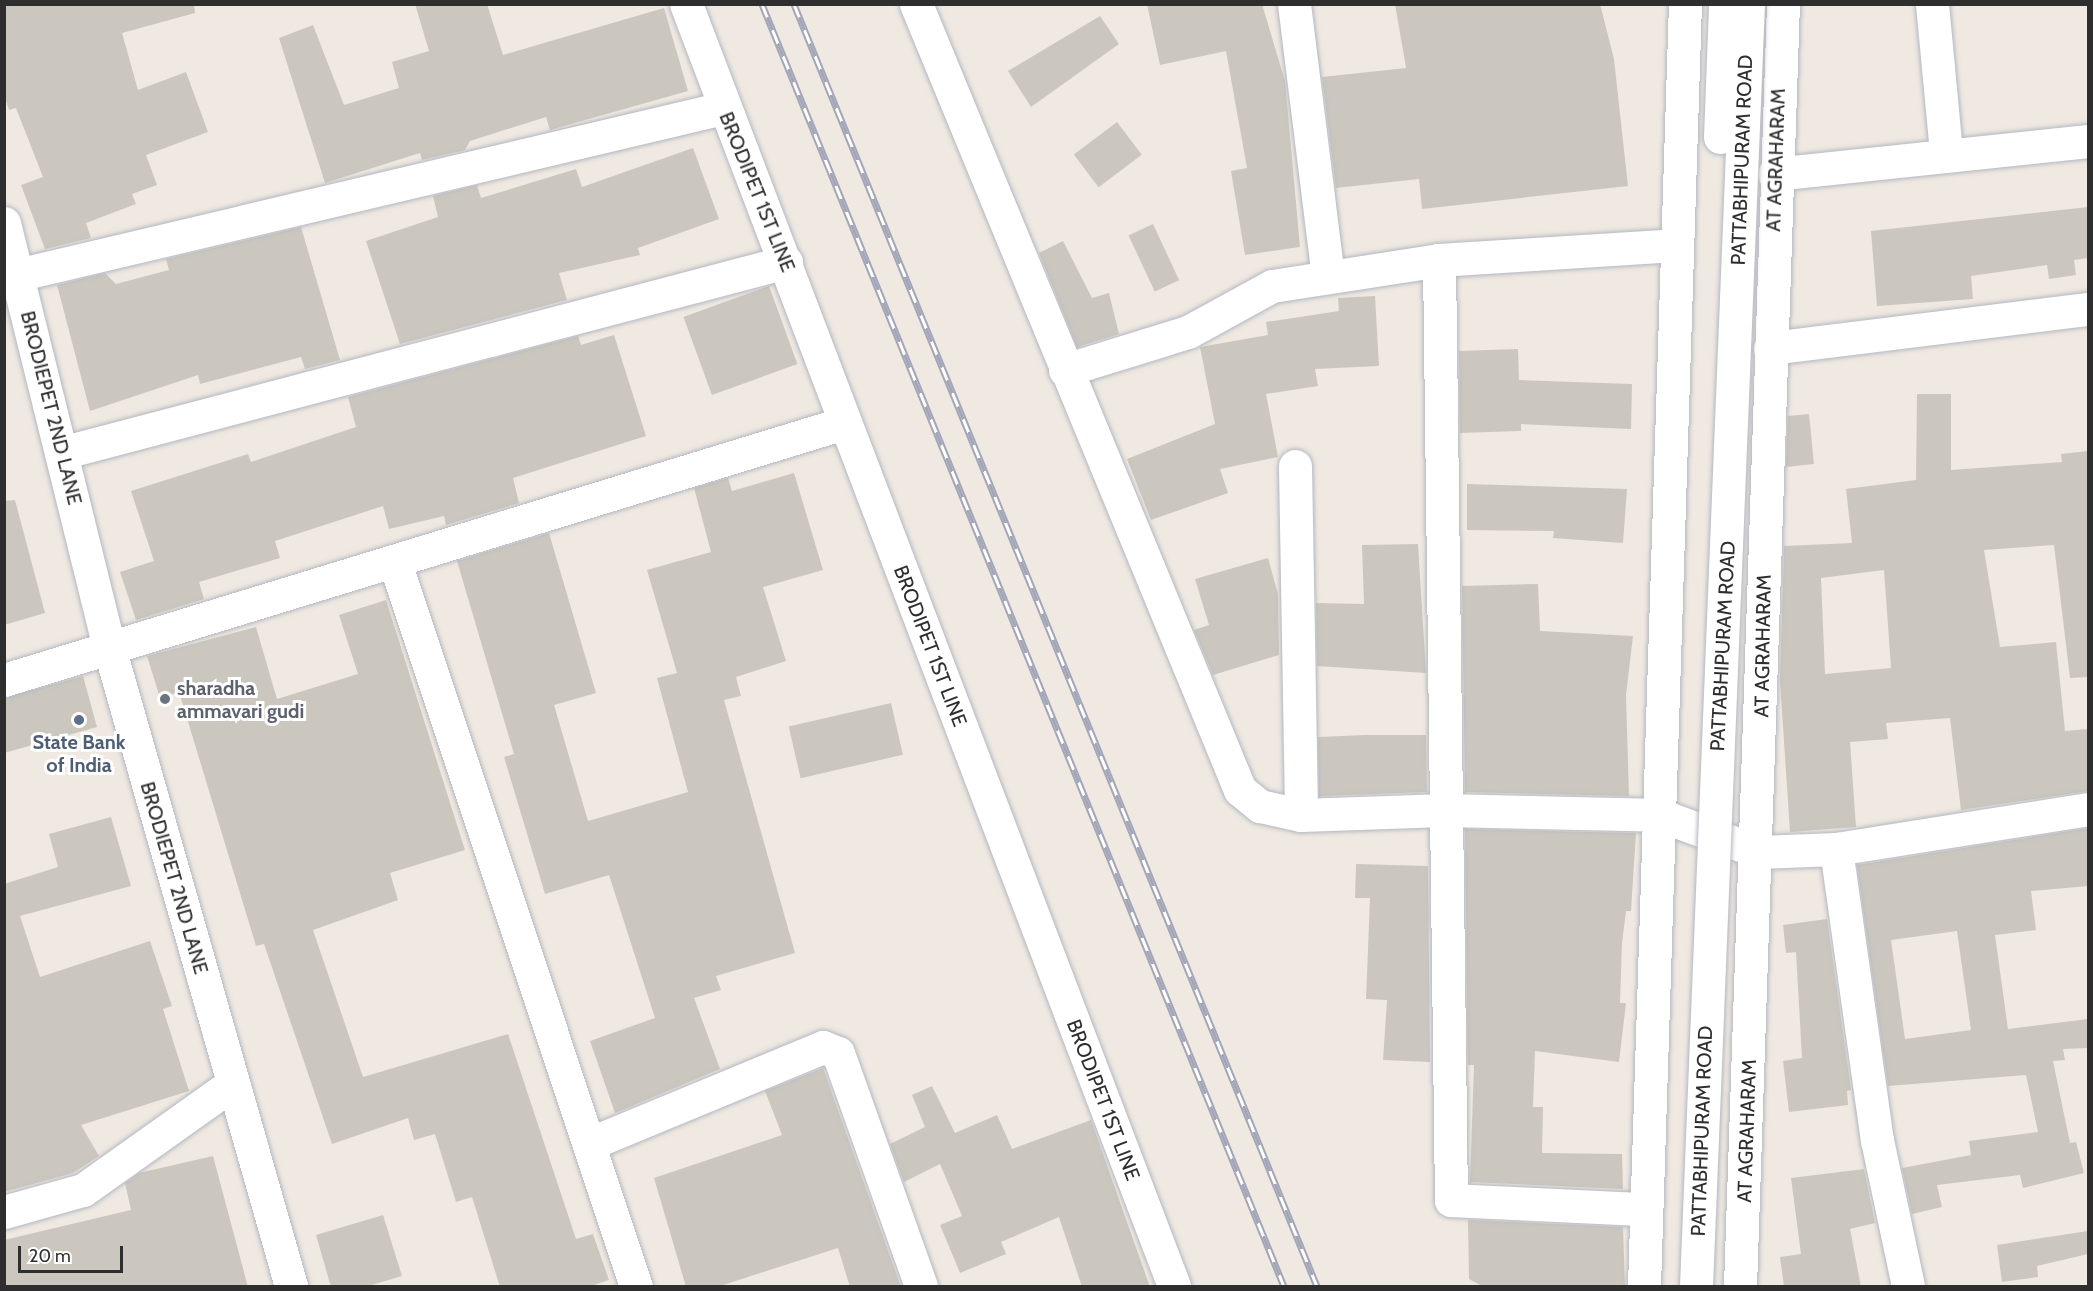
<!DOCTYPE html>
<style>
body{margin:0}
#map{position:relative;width:2093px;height:1291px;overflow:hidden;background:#efe9e1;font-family:Cabin,sans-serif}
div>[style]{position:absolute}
.building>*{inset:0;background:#cbc7bf;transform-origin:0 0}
.roads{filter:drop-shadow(0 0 2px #b4b7c1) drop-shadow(0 0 2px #b4b7c1)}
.minor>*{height:33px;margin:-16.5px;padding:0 16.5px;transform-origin:16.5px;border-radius:16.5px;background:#fff}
.rail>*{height:7px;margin-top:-3.5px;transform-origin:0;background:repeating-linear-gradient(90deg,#fff 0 14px,#a3a6b8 0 28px);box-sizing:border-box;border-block:2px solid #a3a6b8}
.bridges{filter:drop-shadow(0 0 2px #b4b7c1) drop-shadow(0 0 2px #b4b7c1)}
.minor-bridge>*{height:33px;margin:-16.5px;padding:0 16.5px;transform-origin:16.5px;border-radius:16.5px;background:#fff}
.dots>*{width:16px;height:16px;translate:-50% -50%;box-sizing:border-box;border:3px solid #fff;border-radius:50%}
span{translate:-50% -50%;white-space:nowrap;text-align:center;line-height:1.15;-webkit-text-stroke:6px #fff;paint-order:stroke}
.street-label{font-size:20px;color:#2e2e2e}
.worship-label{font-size:20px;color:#5b616d;font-weight:700}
.left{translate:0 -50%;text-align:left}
.service-label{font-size:20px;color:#4e5e75;font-weight:700}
.frame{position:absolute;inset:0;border:6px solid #2e2e2e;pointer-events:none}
.scale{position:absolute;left:18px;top:1246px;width:105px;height:27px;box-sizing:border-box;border:3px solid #2e2e2e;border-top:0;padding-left:8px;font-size:18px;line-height:21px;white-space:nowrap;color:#2e2e2e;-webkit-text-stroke:4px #fff;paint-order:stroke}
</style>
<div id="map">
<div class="building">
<div style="clip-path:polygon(4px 4px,194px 4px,195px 13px,122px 33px,138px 90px,186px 72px,208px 132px,146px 155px,157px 185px,132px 194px,136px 204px,86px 223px,91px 238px,45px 249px,21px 185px,43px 177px,16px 108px,9px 110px,4px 95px)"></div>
<div style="clip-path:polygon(415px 4px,487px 4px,503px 55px,664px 8px,688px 91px,550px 130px,546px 117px,470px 141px,465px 150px,422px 160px,420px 153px,325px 183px,279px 38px,313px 25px,344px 105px,399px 88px,392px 62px,429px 51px)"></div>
<div style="clip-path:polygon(1147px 4px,1262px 4px,1285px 81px,1300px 247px,1245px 255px,1231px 171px,1247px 168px,1226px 51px,1160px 65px)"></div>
<div style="clip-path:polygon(1395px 4px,1600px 4px,1614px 59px,1628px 186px,1422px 209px,1419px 179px,1336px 188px,1322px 77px,1406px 68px)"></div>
<div style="clip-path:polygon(1100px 16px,1119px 44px,1031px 107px,1008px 71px)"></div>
<div style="left:1117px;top:122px;width:41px;height:54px;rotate:53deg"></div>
<div style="clip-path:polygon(693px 148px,719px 219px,638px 248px,640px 255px,559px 273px,567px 300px,400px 344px,366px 241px,438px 217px,433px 196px,477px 185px,481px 198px,576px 169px,582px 187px)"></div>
<div style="clip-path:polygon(2088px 207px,2088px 258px,2074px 260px,2076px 275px,2049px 279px,2047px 265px,1971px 276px,1973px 299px,1877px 306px,1871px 231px)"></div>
<div style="left:1153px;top:224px;width:62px;height:27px;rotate:65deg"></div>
<div style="clip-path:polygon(301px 227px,340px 360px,305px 369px,301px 357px,200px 384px,198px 375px,90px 411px,57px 285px,105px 273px,116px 284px,169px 270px,166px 259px)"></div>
<div style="clip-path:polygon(1063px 241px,1092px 298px,1109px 293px,1119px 334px,1077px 347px,1039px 253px)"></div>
<div style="left:769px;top:286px;width:83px;height:91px;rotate:70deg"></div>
<div style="clip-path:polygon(1375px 296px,1379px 366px,1315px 369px,1318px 386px,1266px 394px,1278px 457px,1220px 469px,1228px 493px,1151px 520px,1127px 459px,1215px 424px,1200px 347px,1268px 335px,1266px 322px,1339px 311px,1338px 298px)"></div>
<div style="clip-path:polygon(614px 335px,646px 436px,513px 478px,519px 503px,446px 525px,444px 516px,389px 529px,383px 506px,275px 541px,280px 558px,199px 582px,204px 599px,136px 620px,120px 572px,154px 561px,131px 491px,248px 454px,251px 462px,356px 427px,348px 397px,578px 336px,581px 345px)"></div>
<div style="clip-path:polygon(1518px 349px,1519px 380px,1632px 384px,1631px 429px,1521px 424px,1521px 431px,1460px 433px,1459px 351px)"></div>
<div style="clip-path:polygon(evenodd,1917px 394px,1951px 394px,1951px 470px,2062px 462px,2061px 454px,2088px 451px,2088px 677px,2070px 678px,2054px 545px,1984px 550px,2000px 647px,2056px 642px,2065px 731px,2088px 729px,2088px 791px,1961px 810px,1950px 718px,1886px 723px,1888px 739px,1850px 742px,1856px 827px,1790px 832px,1780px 681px,1784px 546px,1852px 543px,1846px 489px,1916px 480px,1917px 394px,1884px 570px,1891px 668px,1825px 674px,1821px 578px,1884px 570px)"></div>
<div style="clip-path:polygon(1809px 414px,1814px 464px,1786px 467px,1788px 416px)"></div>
<div style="clip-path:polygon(794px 473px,823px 570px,763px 587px,786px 661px,736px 677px,741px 696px,724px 700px,795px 953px,716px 976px,721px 990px,694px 998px,720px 1069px,615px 1113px,590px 1041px,655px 1018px,609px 875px,545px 894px,504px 757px,514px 754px,457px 561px,549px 533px,596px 693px,554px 705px,588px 821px,688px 792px,657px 678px,677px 673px,647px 570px,711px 552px,694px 488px,728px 478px,732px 491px)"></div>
<div style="clip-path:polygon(1467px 484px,1627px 489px,1623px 543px,1553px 538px,1554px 531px,1467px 530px)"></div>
<div style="clip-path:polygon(15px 500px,45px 613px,4px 625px,4px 501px)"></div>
<div style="clip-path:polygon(1418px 544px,1426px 673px,1317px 666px,1316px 603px,1364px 604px,1362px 545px)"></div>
<div style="clip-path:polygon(1268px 558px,1278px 594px,1279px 655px,1213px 675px,1194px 630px,1209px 625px,1195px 579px)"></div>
<div style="clip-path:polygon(1538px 584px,1540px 631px,1633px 636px,1626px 695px,1629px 796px,1465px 792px,1462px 586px)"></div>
<div style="clip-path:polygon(386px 600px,465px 850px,390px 873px,398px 900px,313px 930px,363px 1077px,508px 1034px,576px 1239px,593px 1234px,609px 1280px,588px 1287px,500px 1287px,472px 1197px,456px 1202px,435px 1134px,414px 1140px,408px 1118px,332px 1144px,264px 944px,256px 946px,179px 692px,160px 698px,147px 656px,256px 627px,277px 699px,358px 674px,339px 615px)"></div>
<div style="clip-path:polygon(83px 676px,97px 727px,4px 753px,4px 698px)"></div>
<div style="left:891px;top:703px;width:53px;height:105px;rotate:77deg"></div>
<div style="clip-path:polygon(1365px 735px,1426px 735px,1427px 792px,1319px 796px,1318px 737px)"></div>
<div style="clip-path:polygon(111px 817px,131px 886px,20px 916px,40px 977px,150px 941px,172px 1006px,163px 1009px,189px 1091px,81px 1125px,99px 1156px,73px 1173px,4px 1192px,4px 884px,58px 867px,49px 834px)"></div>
<div style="clip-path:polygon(evenodd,2088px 828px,2088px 886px,2031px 891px,2036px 930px,1995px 935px,2008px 1029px,2088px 1019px,2088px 1048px,2063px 1049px,2065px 1060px,2053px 1061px,2070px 1143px,2076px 1142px,2084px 1173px,2023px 1188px,2020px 1175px,1937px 1185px,1942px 1207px,1912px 1214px,1902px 1168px,1971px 1155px,1969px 1141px,2038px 1132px,2026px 1075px,1888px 1086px,1857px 865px,2088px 828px,1957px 931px,1971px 1030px,1905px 1039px,1891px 940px,1957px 931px)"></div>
<div style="clip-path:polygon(1465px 829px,1636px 833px,1631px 911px,1626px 911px,1622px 943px,1620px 1003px,1626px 1003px,1619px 1062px,1535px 1051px,1533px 1107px,1543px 1107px,1542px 1153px,1622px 1154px,1623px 1189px,1470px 1182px,1474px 1065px,1468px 1065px)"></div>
<div style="clip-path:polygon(1356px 864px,1428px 866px,1430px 1062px,1383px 1060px,1387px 1000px,1366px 999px,1370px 898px,1355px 898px)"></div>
<div style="clip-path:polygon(1827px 919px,1851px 1090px,1847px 1091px,1848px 1105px,1789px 1112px,1783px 1061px,1802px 1058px,1796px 952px,1786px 953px,1783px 925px)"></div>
<div style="clip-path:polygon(823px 1068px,901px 1287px,850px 1287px,838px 1248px,717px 1287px,686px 1287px,654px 1178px,782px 1135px,765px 1091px)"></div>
<div style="clip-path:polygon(932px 1086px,955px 1133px,997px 1115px,1012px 1149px,1091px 1120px,1150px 1287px,1082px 1287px,1059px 1217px,1001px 1242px,1006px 1254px,960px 1273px,940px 1225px,962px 1216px,940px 1164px,904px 1182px,890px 1144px,925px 1127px,912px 1095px)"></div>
<div style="clip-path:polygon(213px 1156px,248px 1287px,4px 1287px,4px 1240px,131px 1210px,125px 1183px,139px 1173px)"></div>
<div style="clip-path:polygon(1864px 1169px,1875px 1223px,1850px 1229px,1861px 1287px,1784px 1287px,1780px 1257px,1801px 1254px,1791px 1178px)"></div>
<div style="clip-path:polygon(383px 1215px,402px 1276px,365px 1287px,331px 1287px,316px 1235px)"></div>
<div style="clip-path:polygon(1468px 1220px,1623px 1227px,1625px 1287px,1484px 1287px,1469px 1279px)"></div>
<div style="clip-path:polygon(2088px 1231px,2088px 1254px,2037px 1266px,2038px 1277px,2002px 1282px,1997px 1245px)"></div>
</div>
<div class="roads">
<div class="minor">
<div style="left:686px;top:4px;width:1372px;rotate:69.16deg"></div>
<div style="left:916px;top:4px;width:850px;rotate:67.6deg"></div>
<div style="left:1240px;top:790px;width:26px;rotate:39deg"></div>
<div style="left:1260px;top:806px;width:42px;rotate:12.4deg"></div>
<div style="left:1294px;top:4px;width:274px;rotate:82.9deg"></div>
<div style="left:1932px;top:4px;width:150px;rotate:84.6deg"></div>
<div style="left:1774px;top:174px;width:316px;rotate:-6deg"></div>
<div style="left:4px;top:223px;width:437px;rotate:76.1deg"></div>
<div style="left:109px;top:647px;width:664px;rotate:74.1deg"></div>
<div style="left:1439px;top:260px;width:940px;rotate:89.27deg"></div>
<div style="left:1451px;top:1200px;width:194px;rotate:2.7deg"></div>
<div style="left:4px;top:278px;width:739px;rotate:-13.3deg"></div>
<div style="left:1770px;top:348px;width:320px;rotate:-7deg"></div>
<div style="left:1065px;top:370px;width:129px;rotate:-17.2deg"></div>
<div style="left:1188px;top:332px;width:96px;rotate:-28.7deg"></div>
<div style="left:1272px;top:286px;width:169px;rotate:-8.8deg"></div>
<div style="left:1439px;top:260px;width:236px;rotate:-3.6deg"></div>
<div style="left:61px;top:453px;width:750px;rotate:-14.76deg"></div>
<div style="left:1295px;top:466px;width:349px;rotate:89deg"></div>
<div style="left:1301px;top:815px;width:144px;rotate:-2deg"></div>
<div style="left:1445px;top:810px;width:215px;rotate:1.3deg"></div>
<div style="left:1660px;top:815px;width:106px;rotate:20.5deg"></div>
<div style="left:1759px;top:852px;width:77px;rotate:-2.2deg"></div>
<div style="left:1836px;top:849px;width:255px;rotate:-9deg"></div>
<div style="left:395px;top:563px;width:762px;rotate:71.57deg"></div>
<div style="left:4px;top:680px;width:878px;rotate:-17.01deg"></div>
<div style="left:1836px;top:849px;width:294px;rotate:82deg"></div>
<div style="left:1877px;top:1140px;width:149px;rotate:78deg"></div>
<div style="left:591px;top:1143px;width:251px;rotate:-22.5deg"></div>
<div style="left:823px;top:1047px;width:16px;rotate:22deg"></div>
<div style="left:838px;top:1053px;width:247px;rotate:70.4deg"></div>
<div style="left:4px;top:1212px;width:82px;rotate:-15.6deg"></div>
<div style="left:83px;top:1190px;width:183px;rotate:-35.4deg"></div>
<div style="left:1644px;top:1286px;width:1283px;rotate:-88.17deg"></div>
<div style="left:1740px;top:1286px;width:1283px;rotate:-88.08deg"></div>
</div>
</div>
<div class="rail">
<div style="left:762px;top:4px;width:1384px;rotate:67.85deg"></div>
<div style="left:794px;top:4px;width:1385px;rotate:67.81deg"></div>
</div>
<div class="bridges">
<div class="minor-bridge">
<div style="left:1720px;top:137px;width:133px;rotate:-87.8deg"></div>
<div style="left:1696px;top:1286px;width:1283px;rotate:-87.68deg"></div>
</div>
</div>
<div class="dots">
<div style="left:165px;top:699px;background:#6b7280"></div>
<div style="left:79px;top:720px;background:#5c6f8a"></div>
</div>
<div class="street-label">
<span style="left:1742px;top:160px;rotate:-88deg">PATTABHIPURAM ROAD</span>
<span style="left:1776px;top:160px;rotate:-88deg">AT AGRAHARAM</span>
<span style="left:757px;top:192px;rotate:68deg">BRODIPET 1ST LINE</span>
<span style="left:51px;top:408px;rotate:76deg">BRODIEPET 2ND LANE</span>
<span style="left:930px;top:646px;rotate:69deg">BRODIPET 1ST LINE</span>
<span style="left:1723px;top:646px;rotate:-87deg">PATTABHIPURAM ROAD</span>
<span style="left:1763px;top:646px;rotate:-89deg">AT AGRAHARAM</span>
<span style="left:174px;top:878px;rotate:74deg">BRODIEPET 2ND LANE</span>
<span style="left:1103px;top:1100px;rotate:69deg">BRODIPET 1ST LINE</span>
<span style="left:1702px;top:1131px;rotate:-88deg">PATTABHIPURAM ROAD</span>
<span style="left:1747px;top:1131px;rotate:-88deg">AT AGRAHARAM</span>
</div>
<div class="worship-label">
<span class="left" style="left:177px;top:700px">sharadha<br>ammavari gudi</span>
</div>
<div class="service-label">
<span style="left:79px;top:754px">State Bank<br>of India</span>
</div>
<div class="frame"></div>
<div class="scale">20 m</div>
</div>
